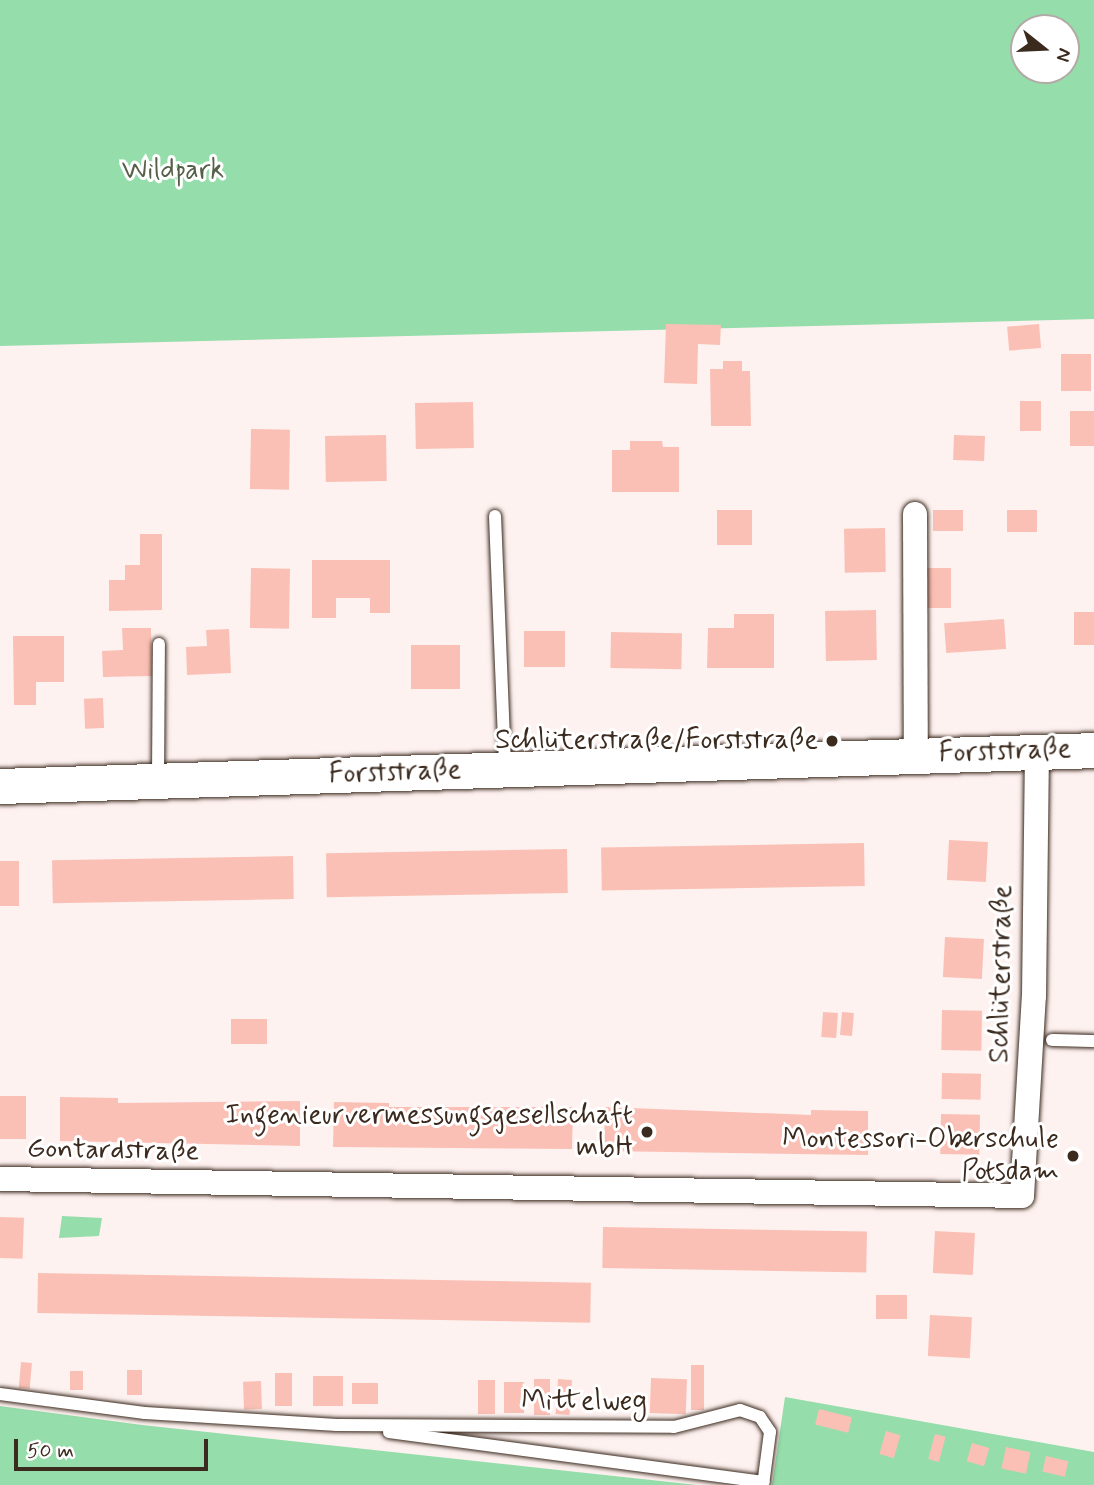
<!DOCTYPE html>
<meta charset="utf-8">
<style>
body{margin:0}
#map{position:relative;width:1094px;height:1485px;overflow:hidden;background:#fef2f0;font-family:Mynerve,sans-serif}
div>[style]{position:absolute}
.green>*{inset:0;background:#95ddab}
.building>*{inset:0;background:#fbc0b5;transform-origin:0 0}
.roads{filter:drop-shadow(0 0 2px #3b2a1e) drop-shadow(0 0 2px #3b2a1e)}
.lane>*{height:12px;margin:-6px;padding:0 6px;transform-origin:6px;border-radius:6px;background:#fff}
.street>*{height:24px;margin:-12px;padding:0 12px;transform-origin:12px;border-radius:12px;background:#fff}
.secondary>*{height:35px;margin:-17.5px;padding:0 17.5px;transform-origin:17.5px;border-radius:17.5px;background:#fff}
.dots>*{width:19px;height:19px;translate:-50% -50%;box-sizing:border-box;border:4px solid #fff;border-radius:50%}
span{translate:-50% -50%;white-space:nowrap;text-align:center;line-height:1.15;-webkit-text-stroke:6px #fff;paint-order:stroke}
.park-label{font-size:28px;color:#566048}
.poi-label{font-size:28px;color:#3b2a1e}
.right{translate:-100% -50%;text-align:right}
.street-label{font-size:28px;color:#3b2a1e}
.north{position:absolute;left:1010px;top:14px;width:70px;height:70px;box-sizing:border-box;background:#fff;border:2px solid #b1aaa5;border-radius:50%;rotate:108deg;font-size:19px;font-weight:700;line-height:28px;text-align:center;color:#3b2a1e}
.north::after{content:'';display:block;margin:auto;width:24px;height:32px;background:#3b2a1e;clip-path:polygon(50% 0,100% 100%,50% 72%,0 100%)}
.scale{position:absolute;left:14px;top:1439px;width:194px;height:32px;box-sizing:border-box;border:4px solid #3b2a1e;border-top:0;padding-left:9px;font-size:21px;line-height:24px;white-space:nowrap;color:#3b2a1e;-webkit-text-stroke:5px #fff;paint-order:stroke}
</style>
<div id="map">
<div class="green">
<div style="clip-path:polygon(evenodd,0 0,1094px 0,1094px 319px,0 346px,0 0,1024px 28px,1066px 28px,1066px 70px,1024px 70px,1024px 28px)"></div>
<div style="clip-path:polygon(62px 1216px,102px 1218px,99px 1236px,59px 1238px)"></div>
<div style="clip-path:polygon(785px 1397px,1094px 1452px,1094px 1485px,772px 1485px)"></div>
<div style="clip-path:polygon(0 1406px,142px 1425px,697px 1485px,0 1485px)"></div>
</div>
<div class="building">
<div style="clip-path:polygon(666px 324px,721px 325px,720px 345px,698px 344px,697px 384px,664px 383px)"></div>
<div style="left:1039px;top:324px;width:24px;height:32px;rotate:85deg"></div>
<div style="left:1091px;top:354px;width:37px;height:30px;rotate:90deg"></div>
<div style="clip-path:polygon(723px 361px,742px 361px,742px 371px,750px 371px,751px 426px,711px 426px,710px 369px,723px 369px)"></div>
<div style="left:1020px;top:401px;width:21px;height:30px"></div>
<div style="left:473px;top:402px;width:46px;height:58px;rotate:89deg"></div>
<div style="left:1094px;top:411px;width:35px;height:24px;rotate:90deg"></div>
<div style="left:251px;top:429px;width:39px;height:60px;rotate:1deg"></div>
<div style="left:386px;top:435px;width:46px;height:61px;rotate:89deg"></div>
<div style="left:954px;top:435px;width:31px;height:25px;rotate:2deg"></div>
<div style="clip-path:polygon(630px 441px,662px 441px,663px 447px,679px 447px,679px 492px,612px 492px,612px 450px,630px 450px)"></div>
<div style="left:717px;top:510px;width:35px;height:35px"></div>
<div style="left:963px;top:510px;width:21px;height:30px;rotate:90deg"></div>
<div style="left:1007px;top:510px;width:30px;height:22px"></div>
<div style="left:885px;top:528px;width:44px;height:41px;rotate:89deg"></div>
<div style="clip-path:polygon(140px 534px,162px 534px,162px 610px,109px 611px,109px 580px,125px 580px,125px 565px,140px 565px)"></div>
<div style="clip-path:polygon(312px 560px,390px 560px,390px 613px,370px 613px,370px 598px,336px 598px,336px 618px,312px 618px)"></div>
<div style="left:251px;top:568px;width:39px;height:60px;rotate:1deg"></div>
<div style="left:927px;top:568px;width:24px;height:40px"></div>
<div style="left:876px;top:610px;width:50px;height:51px;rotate:89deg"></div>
<div style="left:1094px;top:612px;width:33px;height:20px;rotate:90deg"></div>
<div style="clip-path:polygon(734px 614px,774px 614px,774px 668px,707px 668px,708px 628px,734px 628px)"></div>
<div style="left:1004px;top:619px;width:30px;height:60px;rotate:86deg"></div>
<div style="clip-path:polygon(122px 628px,151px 628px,152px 676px,103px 677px,102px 651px,123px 650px)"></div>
<div style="clip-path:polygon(229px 629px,231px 673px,187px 675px,186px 647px,207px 646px,206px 630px)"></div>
<div style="left:565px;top:631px;width:36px;height:41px;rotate:90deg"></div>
<div style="left:611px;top:632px;width:71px;height:36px;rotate:1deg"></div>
<div style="clip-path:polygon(13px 636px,64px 636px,64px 682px,36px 682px,36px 705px,14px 705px)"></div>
<div style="left:460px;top:645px;width:44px;height:49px;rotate:90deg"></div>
<div style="left:103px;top:698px;width:30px;height:19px;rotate:88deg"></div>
<div style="left:949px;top:840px;width:39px;height:40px;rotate:3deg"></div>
<div style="left:864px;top:843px;width:43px;height:263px;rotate:89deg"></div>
<div style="left:567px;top:849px;width:44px;height:241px;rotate:89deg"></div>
<div style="left:293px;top:856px;width:43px;height:241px;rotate:89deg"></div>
<div style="left:0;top:861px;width:19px;height:45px"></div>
<div style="left:945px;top:937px;width:39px;height:40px;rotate:3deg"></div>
<div style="left:942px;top:1010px;width:40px;height:40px;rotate:1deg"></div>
<div style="left:823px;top:1012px;width:15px;height:25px;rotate:4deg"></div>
<div style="left:842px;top:1012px;width:12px;height:23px;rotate:5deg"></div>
<div style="left:231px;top:1019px;width:36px;height:25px"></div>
<div style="left:942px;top:1073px;width:39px;height:26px;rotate:1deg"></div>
<div style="left:0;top:1096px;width:26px;height:43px"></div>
<div style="clip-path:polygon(60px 1097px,118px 1098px,118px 1103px,300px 1101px,300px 1146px,60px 1141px)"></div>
<div style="clip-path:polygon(334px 1102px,389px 1103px,389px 1107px,573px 1107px,572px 1149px,333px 1147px)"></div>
<div style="clip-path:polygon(605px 1107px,811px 1115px,811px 1110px,868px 1111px,868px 1155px,604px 1151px)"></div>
<div style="left:941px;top:1114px;width:39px;height:40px;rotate:1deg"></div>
<div style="left:0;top:1217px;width:24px;height:41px;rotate:2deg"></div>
<div style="left:603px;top:1227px;width:264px;height:41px;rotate:1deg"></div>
<div style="left:935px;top:1231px;width:40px;height:42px;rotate:3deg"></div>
<div style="left:38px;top:1273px;width:553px;height:40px;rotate:1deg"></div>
<div style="left:876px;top:1295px;width:31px;height:24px"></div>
<div style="left:930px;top:1315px;width:42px;height:41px;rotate:3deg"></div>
<div style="left:21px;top:1362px;width:11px;height:26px;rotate:5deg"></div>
<div style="left:691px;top:1365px;width:13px;height:45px"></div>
<div style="left:127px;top:1370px;width:15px;height:25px"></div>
<div style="left:70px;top:1371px;width:13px;height:19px"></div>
<div style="left:275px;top:1373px;width:17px;height:33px"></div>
<div style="left:313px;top:1376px;width:30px;height:30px"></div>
<div style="left:651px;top:1378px;width:36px;height:35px;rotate:2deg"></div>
<div style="left:534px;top:1379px;width:16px;height:36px"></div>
<div style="left:558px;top:1379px;width:14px;height:35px;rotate:4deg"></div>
<div style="left:478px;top:1380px;width:17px;height:34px"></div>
<div style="left:261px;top:1381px;width:28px;height:18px;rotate:88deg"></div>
<div style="left:504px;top:1382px;width:20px;height:31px"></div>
<div style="left:352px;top:1383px;width:26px;height:21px"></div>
<div style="left:819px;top:1409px;width:34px;height:16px;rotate:14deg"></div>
<div style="left:886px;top:1431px;width:15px;height:24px;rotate:16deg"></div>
<div style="left:935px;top:1434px;width:11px;height:26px;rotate:15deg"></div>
<div style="left:972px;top:1443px;width:18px;height:19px;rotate:16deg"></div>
<div style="left:1006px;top:1447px;width:25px;height:22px;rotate:12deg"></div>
<div style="left:1046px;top:1456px;width:23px;height:16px;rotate:13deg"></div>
</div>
<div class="roads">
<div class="lane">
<div style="left:495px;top:516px;width:253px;rotate:87.7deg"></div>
<div style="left:158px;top:777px;width:133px;rotate:-89.6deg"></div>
<div style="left:1052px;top:1040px;width:42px;rotate:1.4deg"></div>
<div style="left:0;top:1394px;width:146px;rotate:7.5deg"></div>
<div style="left:145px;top:1413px;width:192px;rotate:3.6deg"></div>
<div style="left:337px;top:1425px;width:337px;rotate:0.3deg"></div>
<div style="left:674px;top:1427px;width:68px;rotate:-14.4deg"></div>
<div style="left:740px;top:1410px;width:21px;rotate:19deg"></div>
<div style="left:760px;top:1417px;width:18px;rotate:56deg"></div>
<div style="left:770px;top:1432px;width:53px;rotate:97.5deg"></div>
<div style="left:389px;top:1432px;width:378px;rotate:7.6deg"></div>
</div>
<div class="street">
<div style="left:915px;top:514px;width:241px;rotate:89.8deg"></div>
<div style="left:0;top:1179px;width:1022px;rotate:0.95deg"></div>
<div style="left:1022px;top:1196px;width:200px;rotate:-86.6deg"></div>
<div style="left:1034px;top:996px;width:243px;rotate:-89.3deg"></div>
</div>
<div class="secondary">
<div style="left:0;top:786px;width:1095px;rotate:-1.88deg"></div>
</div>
</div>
<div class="dots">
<div style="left:832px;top:741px;background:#3b2a1e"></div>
<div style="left:647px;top:1132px;background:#3b2a1e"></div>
<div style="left:1073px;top:1156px;background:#3b2a1e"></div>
</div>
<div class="park-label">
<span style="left:173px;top:171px">Wildpark</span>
</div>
<div class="poi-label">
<span class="right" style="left:818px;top:741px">Schlüterstraße/Forststraße</span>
<span class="right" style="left:633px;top:1132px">Ingenieurvermessungsgesellschaft<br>mbH</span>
<span class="right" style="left:1059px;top:1156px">Montessori-Oberschule<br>Potsdam</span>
</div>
<div class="street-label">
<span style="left:1005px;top:752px;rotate:-2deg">Forststraße</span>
<span style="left:395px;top:773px;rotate:-2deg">Forststraße</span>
<span style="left:1002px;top:974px;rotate:-89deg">Schlüterstraße</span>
<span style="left:113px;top:1151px;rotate:1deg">Gontardstraße</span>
<span style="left:584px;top:1402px">Mittelweg</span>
</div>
<div class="north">N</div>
<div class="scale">50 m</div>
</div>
